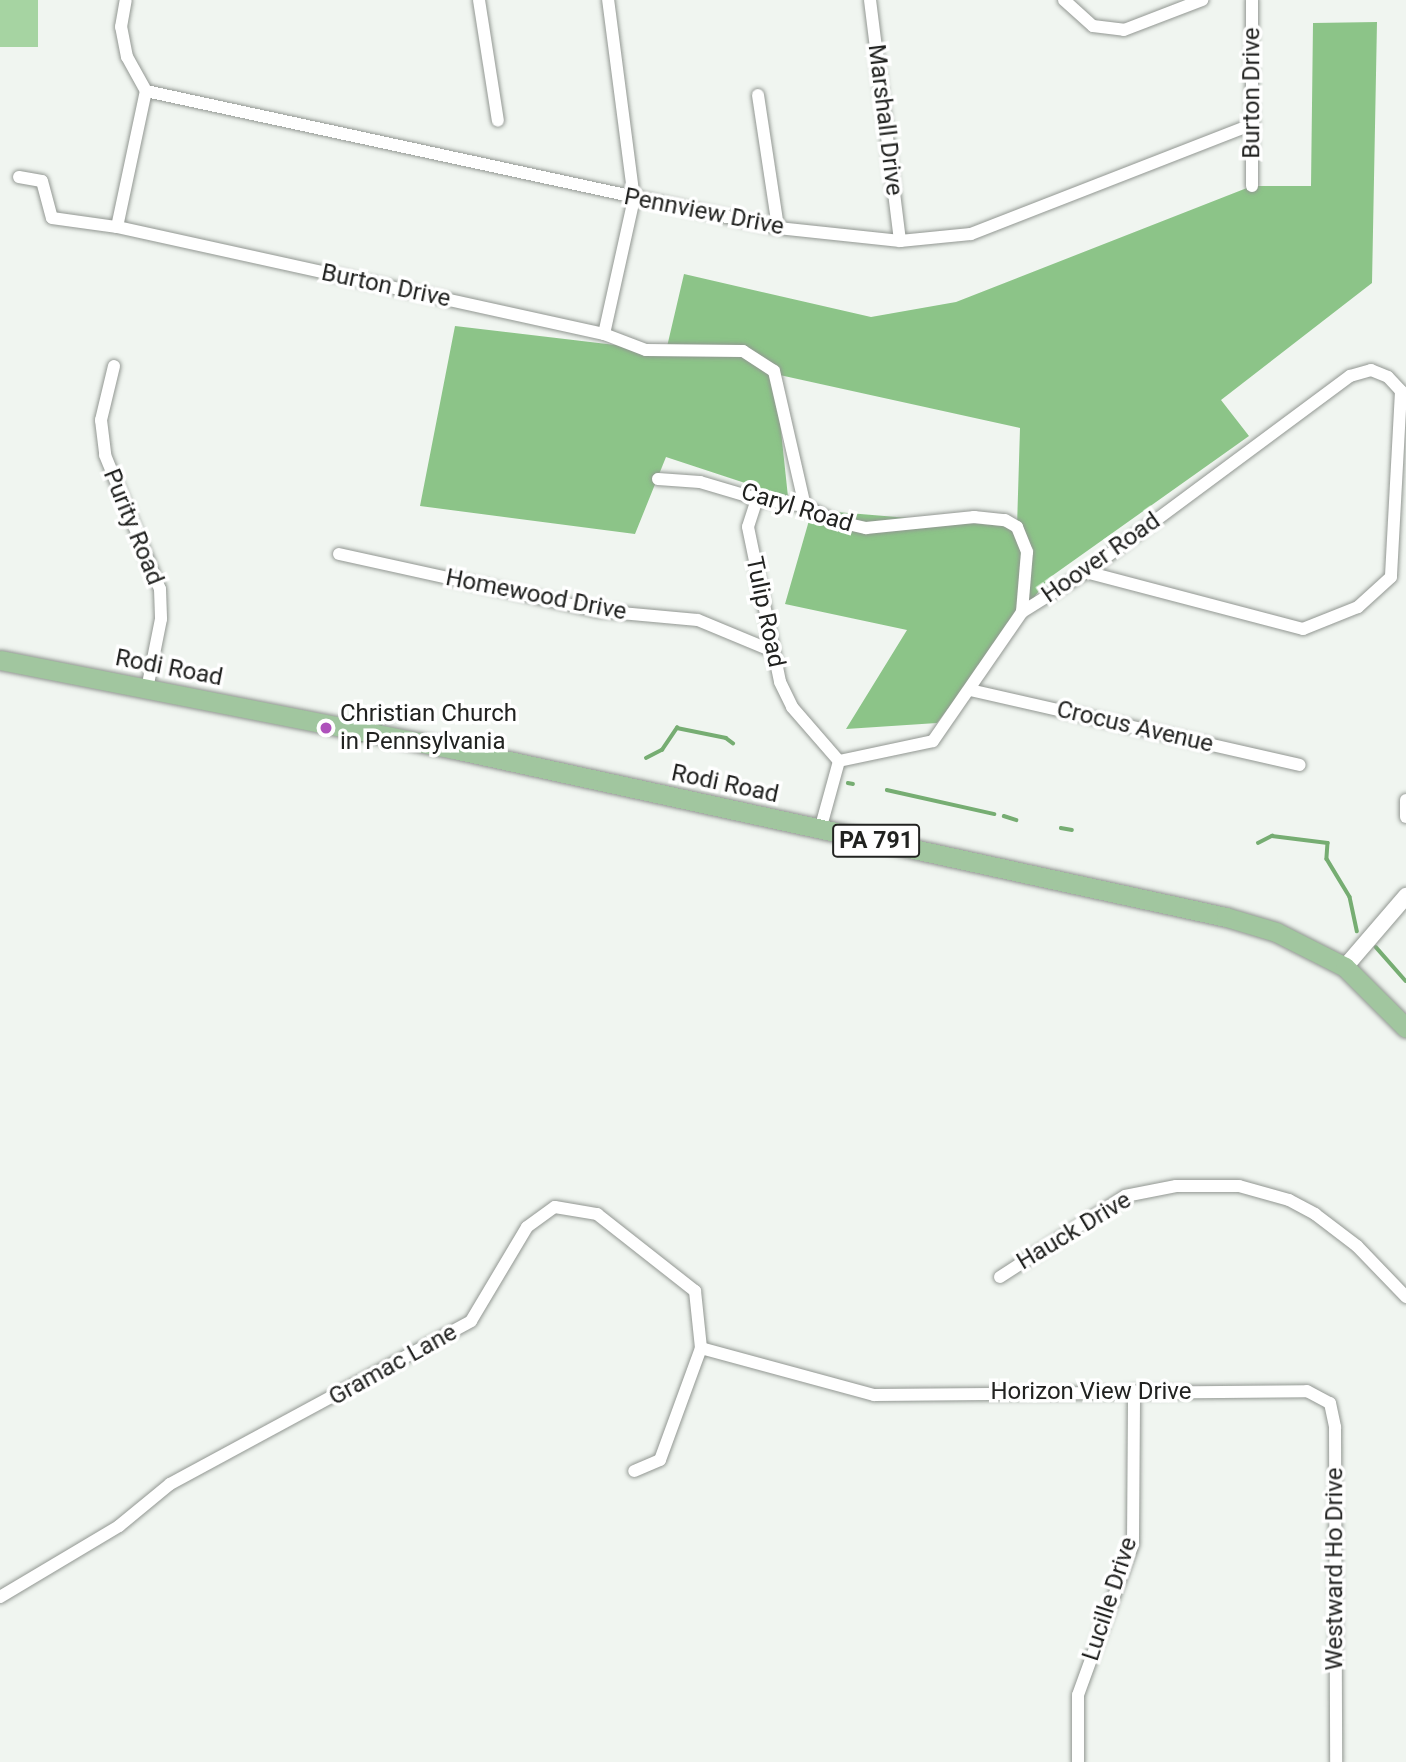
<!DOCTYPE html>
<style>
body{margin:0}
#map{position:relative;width:1406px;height:1762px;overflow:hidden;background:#f0f5f0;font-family:Roboto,sans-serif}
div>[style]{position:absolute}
.green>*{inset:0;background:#a6d4a2;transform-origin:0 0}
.forest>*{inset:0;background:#8cc488}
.stream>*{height:3.5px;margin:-1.75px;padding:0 1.75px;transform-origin:1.75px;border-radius:1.75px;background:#76ad72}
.roads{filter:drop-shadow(0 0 2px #929792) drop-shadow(0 0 2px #929792)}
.minor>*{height:12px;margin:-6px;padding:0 6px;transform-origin:6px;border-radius:6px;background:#fff}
.tertiary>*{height:16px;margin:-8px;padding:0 8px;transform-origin:8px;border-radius:8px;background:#fff}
.primary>*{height:19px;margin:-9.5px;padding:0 9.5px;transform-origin:9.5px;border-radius:9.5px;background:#a1c69f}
.dots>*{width:19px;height:19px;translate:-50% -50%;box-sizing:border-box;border:4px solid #fff;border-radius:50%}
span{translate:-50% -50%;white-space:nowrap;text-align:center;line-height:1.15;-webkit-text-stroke:7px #fff;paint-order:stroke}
.shield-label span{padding:2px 5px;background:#fff;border:2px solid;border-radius:5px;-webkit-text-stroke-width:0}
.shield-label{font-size:23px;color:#212220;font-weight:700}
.street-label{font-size:24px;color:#212220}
.poi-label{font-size:24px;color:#212220}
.left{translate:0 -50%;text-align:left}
</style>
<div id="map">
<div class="green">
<div style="left:0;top:0;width:38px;height:47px"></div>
</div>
<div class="forest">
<div style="clip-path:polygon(1377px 22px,1372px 283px,1221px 400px,1249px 436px,1049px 578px,937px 723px,846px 729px,907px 630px,785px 604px,812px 510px,1017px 527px,1020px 428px,775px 374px,788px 497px,666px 457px,635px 534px,420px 506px,455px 326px,666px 351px,684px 274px,871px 317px,956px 302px,1252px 186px,1311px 186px,1313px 23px)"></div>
</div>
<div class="stream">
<div style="left:380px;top:725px;width:10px;rotate:-45deg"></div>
<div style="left:387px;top:718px;width:16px;rotate:-4deg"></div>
<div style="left:351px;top:741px;width:17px;rotate:-3deg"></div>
<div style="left:646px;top:758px;width:18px;rotate:-27deg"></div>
<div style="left:662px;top:750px;width:27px;rotate:-56deg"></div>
<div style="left:677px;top:728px;width:50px;rotate:11.5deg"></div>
<div style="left:726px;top:738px;width:9px;rotate:36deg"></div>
<div style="left:848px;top:783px;width:5px;rotate:11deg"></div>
<div style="left:887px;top:790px;width:110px;rotate:12.6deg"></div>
<div style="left:1004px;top:816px;width:13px;rotate:18deg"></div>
<div style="left:1061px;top:828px;width:11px;rotate:10deg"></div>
<div style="left:1258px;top:843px;width:16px;rotate:-27deg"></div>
<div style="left:1272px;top:836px;width:56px;rotate:7.1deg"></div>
<div style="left:1328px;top:843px;width:16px;rotate:94deg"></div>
<div style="left:1327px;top:859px;width:44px;rotate:58.8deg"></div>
<div style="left:1350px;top:897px;width:35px;rotate:78deg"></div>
<div style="left:1376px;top:947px;width:45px;rotate:48.6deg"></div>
</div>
<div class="roads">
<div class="minor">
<div style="left:479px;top:0;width:122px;rotate:81.1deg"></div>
<div style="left:870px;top:0;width:243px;rotate:82.9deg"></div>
<div style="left:1064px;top:0;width:39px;rotate:42deg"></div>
<div style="left:1093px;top:26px;width:31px;rotate:7deg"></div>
<div style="left:1124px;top:30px;width:84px;rotate:-21deg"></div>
<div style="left:1252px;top:0;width:186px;rotate:90deg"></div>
<div style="left:146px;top:91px;width:647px;rotate:12.23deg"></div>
<div style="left:778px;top:228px;width:123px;rotate:6.1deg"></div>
<div style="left:900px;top:241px;width:71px;rotate:-5.6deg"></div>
<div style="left:971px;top:234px;width:303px;rotate:-21.3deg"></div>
<div style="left:758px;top:95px;width:134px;rotate:81.4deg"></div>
<div style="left:19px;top:177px;width:23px;rotate:10deg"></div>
<div style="left:42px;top:181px;width:38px;rotate:75deg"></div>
<div style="left:52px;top:218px;width:66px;rotate:7.9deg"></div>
<div style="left:117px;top:227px;width:499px;rotate:12.4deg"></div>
<div style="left:604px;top:334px;width:45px;rotate:20.9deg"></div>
<div style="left:646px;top:350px;width:97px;rotate:0.6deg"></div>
<div style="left:743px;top:351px;width:37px;rotate:33deg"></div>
<div style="left:774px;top:371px;width:139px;rotate:77.1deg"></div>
<div style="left:117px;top:227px;width:139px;rotate:-78deg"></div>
<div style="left:146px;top:91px;width:39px;rotate:-119deg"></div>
<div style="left:127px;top:57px;width:31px;rotate:-101deg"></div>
<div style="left:121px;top:27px;width:27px;rotate:-80deg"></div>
<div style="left:604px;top:334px;width:138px;rotate:-77.5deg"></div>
<div style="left:634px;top:199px;width:201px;rotate:-97.4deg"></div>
<div style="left:114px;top:366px;width:56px;rotate:103.5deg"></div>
<div style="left:101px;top:420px;width:35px;rotate:83deg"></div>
<div style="left:105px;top:455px;width:145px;rotate:67.7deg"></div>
<div style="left:160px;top:589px;width:30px;rotate:88deg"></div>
<div style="left:161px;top:619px;width:71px;rotate:101.3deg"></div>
<div style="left:658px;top:479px;width:42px;rotate:4.1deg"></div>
<div style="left:700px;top:482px;width:59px;rotate:16.6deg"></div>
<div style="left:757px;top:499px;width:49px;rotate:8.3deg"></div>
<div style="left:805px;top:506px;width:34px;rotate:27deg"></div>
<div style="left:835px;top:521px;width:32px;rotate:13deg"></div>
<div style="left:866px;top:528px;width:109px;rotate:-5.8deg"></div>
<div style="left:974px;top:517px;width:31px;rotate:6deg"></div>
<div style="left:1005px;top:520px;width:14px;rotate:30deg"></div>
<div style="left:1017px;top:527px;width:27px;rotate:68deg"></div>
<div style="left:1027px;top:552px;width:60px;rotate:94.8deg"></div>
<div style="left:757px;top:499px;width:29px;rotate:108deg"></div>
<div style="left:748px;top:527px;width:158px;rotate:78.3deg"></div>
<div style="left:780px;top:682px;width:28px;rotate:64deg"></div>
<div style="left:792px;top:707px;width:72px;rotate:49deg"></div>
<div style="left:839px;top:761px;width:72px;rotate:105.4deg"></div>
<div style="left:339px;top:554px;width:266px;rotate:12.4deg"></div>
<div style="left:599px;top:611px;width:99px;rotate:5.2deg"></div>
<div style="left:698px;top:620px;width:78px;rotate:22.6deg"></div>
<div style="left:970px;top:690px;width:338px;rotate:12.8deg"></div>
<div style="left:839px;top:761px;width:96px;rotate:-12deg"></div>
<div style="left:933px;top:741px;width:157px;rotate:-55.4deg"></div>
<div style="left:1022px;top:612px;width:75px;rotate:-32deg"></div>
<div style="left:1086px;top:572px;width:329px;rotate:-36.6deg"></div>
<div style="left:1350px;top:376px;width:22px;rotate:-16deg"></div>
<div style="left:1371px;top:370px;width:18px;rotate:22deg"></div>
<div style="left:1388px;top:377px;width:19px;rotate:47deg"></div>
<div style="left:1401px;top:391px;width:186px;rotate:93.1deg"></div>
<div style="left:1391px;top:577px;width:45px;rotate:137.7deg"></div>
<div style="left:1358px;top:607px;width:59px;rotate:158.2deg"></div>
<div style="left:1303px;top:629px;width:224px;rotate:-165.3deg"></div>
<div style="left:1406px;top:800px;width:17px;rotate:90deg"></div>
<div style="left:1000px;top:1277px;width:149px;rotate:-32.9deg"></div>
<div style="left:1125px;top:1196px;width:52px;rotate:-11.1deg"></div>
<div style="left:1176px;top:1186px;width:63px"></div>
<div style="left:1239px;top:1186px;width:52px;rotate:15.6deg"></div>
<div style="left:1289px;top:1200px;width:30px;rotate:28deg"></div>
<div style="left:1315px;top:1214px;width:53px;rotate:37.3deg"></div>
<div style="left:1357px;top:1246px;width:71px;rotate:46.1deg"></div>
<div style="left:701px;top:1348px;width:179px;rotate:15.2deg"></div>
<div style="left:874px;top:1395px;width:433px;rotate:-0.5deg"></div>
<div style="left:1307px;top:1391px;width:26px;rotate:28deg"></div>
<div style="left:1330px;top:1403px;width:25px;rotate:78deg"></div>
<div style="left:1335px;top:1427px;width:335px;rotate:89.8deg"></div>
<div style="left:0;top:1597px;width:139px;rotate:-30.8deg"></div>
<div style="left:119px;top:1526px;width:66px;rotate:-39.5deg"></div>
<div style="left:170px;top:1484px;width:342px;rotate:-28.4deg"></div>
<div style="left:471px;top:1321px;width:109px;rotate:-59.2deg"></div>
<div style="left:527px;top:1227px;width:34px;rotate:-36deg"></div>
<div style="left:555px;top:1207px;width:43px;rotate:9.5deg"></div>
<div style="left:597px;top:1214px;width:125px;rotate:38.2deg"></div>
<div style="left:695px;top:1291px;width:57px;rotate:84deg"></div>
<div style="left:701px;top:1348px;width:119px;rotate:110.1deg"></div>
<div style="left:660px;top:1460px;width:28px;rotate:157deg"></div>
<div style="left:1078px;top:1762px;width:67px;rotate:-90deg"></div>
<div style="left:1078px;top:1695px;width:161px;rotate:-70deg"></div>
<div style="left:1133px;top:1544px;width:153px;rotate:-89.6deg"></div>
</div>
<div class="tertiary">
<div style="left:1345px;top:967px;width:94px;rotate:-49.3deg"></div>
</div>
<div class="primary">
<div style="left:0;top:660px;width:463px;rotate:11.1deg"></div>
<div style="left:454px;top:749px;width:790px;rotate:12.28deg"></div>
<div style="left:1226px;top:917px;width:52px;rotate:16.7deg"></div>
<div style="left:1276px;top:932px;width:77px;rotate:26.9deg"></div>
<div style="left:1345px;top:967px;width:86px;rotate:45deg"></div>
</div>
</div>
<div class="dots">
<div style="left:326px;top:728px;background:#ae51bb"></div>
</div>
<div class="shield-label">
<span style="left:876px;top:841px">PA 791</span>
</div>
<div class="street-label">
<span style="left:1252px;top:93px;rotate:-90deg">Burton Drive</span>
<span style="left:885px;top:120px;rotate:83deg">Marshall Drive</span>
<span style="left:704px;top:212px;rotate:11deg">Pennview Drive</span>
<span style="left:386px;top:286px;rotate:12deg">Burton Drive</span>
<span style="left:797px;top:508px;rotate:17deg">Caryl Road</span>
<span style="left:133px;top:527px;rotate:68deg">Purity Road</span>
<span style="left:1101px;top:558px;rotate:-35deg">Hoover Road</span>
<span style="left:536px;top:595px;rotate:11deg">Homewood Drive</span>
<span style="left:765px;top:612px;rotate:78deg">Tulip Road</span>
<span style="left:169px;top:668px;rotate:11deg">Rodi Road</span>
<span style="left:1135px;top:727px;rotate:13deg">Crocus Avenue</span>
<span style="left:725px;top:784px;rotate:12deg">Rodi Road</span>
<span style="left:1074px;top:1231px;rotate:-31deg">Hauck Drive</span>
<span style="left:393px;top:1365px;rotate:-29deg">Gramac Lane</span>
<span style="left:1091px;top:1392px">Horizon View Drive</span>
<span style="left:1335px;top:1569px;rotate:-90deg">Westward Ho Drive</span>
<span style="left:1110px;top:1599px;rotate:-72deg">Lucille Drive</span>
</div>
<div class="poi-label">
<span class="left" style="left:340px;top:728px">Christian Church<br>in Pennsylvania</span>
</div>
</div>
